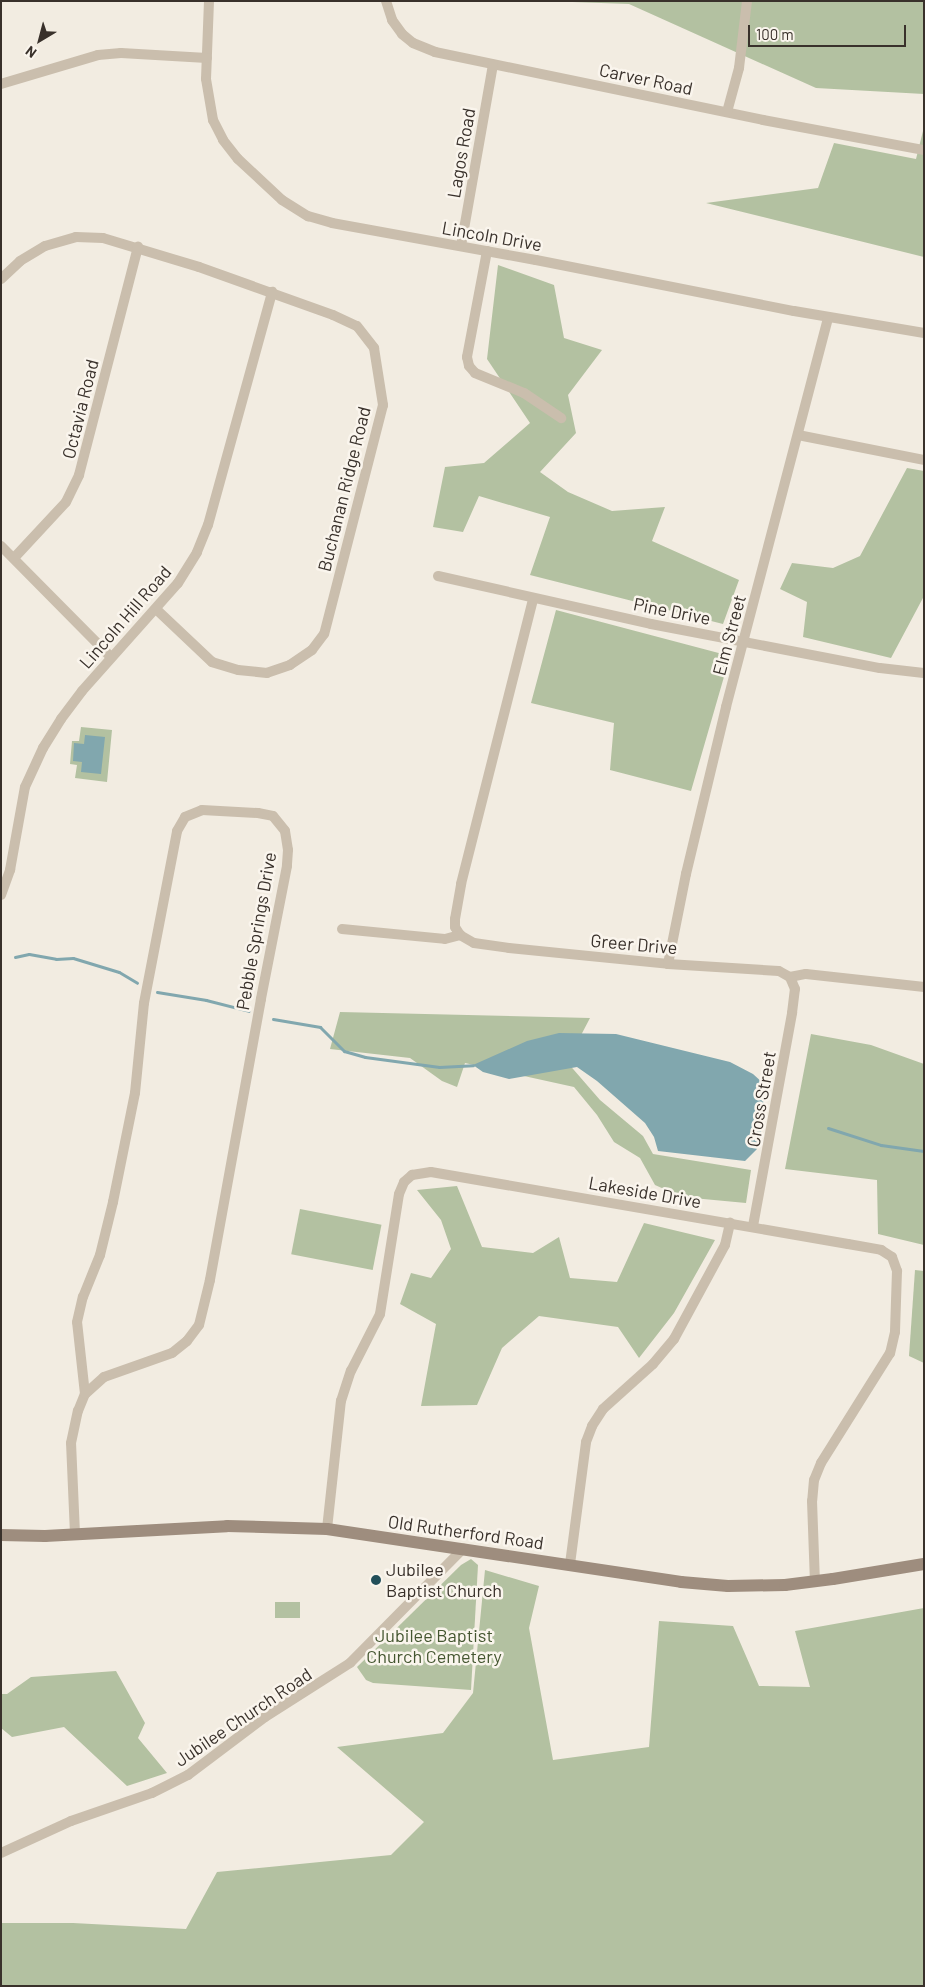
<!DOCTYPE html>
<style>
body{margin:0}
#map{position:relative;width:925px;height:1987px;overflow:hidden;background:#f2ece1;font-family:Barlow,sans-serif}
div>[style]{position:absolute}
.green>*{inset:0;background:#b3c1a1;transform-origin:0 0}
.water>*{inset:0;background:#81a7ae}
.stream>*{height:3px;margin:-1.5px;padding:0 1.5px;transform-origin:1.5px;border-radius:1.5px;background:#81a7ae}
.street>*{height:10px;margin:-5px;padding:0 5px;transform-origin:5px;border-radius:5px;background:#cabead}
.secondary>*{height:12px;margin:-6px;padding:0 6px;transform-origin:6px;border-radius:6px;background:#9e8d7e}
.dots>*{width:14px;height:14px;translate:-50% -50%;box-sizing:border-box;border:2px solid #faf5ed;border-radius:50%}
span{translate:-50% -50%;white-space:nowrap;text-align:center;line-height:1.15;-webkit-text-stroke:5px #faf5ed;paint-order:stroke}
.street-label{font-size:18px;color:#39312b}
.poi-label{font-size:18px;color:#39312b}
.left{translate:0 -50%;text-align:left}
.park-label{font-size:18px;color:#445630}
.frame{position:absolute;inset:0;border:2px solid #39312b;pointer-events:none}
.north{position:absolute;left:15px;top:15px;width:50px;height:50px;-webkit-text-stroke:4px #faf5ed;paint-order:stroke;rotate:217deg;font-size:14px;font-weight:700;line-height:20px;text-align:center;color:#39312b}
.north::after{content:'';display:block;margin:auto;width:18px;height:22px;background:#39312b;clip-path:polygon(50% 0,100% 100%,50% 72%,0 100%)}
.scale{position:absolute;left:748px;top:25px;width:158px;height:22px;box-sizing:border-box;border:2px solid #39312b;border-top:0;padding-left:6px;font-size:15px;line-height:18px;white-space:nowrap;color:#39312b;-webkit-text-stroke:4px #faf5ed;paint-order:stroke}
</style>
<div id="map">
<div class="green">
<div style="clip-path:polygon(544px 1px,924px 1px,924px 94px,816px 88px,629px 4px)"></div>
<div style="clip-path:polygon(924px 127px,924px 257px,706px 203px,818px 188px,834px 143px,916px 159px)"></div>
<div style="clip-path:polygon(498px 265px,554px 285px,564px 338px,602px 350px,568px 395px,576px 433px,540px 472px,568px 492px,612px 511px,665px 507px,652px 541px,739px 580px,723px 624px,530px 575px,550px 517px,479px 496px,463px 532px,433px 527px,445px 467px,484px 463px,530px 423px,487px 359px)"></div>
<div style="clip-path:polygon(907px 468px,924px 471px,924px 596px,891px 658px,803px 637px,807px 602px,780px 589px,792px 563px,833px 568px,860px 556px)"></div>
<div style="clip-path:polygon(556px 610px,730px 656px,691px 791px,610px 770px,614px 723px,531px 703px)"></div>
<div style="clip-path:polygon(81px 727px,112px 730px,107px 782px,75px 778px,77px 765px,70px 764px,72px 741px,79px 741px)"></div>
<div style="clip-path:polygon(340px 1012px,590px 1018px,567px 1062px,600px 1100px,643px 1136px,653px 1154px,751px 1170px,746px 1203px,682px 1197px,655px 1185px,640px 1158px,614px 1142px,597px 1115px,574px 1087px,465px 1063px,457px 1087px,442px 1081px,410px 1058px,330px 1049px)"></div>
<div style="clip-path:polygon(811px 1034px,871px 1045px,924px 1064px,924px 1245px,878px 1234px,877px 1180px,785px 1169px)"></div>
<div style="clip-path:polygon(457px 1186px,482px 1247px,533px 1253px,559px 1237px,570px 1278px,617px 1282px,644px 1223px,715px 1240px,674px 1313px,639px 1358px,618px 1327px,539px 1316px,502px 1348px,477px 1405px,421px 1406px,436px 1324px,400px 1304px,411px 1273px,431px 1278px,451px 1249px,441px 1220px,417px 1190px)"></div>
<div style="left:300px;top:1209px;width:83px;height:46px;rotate:11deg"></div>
<div style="clip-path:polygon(915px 1270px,924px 1271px,924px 1363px,909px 1356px)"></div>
<div style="clip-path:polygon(471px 1559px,478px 1565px,471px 1690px,373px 1683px,366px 1680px,357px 1667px,461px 1565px)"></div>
<div style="clip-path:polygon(485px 1570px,539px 1586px,529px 1628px,553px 1760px,649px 1747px,659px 1621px,733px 1626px,759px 1686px,810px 1687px,795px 1631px,924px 1608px,924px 1986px,1px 1986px,1px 1923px,73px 1923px,186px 1929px,217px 1872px,391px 1855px,424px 1822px,337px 1747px,443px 1733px,473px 1693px)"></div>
<div style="left:300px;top:1602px;width:16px;height:25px;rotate:90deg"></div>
<div style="clip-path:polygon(116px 1671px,145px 1723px,138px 1738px,167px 1773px,127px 1786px,64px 1727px,12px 1737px,1px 1728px,1px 1694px,7px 1694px,31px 1677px)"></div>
</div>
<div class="water">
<div style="clip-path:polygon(85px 735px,105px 737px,101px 774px,81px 772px,82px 762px,73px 761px,74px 743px,84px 744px)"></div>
<div style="clip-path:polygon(559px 1033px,616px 1034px,730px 1062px,753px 1074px,764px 1084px,763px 1123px,757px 1149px,745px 1161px,658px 1151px,654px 1137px,645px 1123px,597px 1081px,577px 1067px,509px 1079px,483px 1072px,473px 1065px,527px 1041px)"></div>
</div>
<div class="stream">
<div style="left:15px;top:957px;width:14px;rotate:-12deg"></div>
<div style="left:29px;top:954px;width:27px;rotate:10deg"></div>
<div style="left:56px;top:959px;width:17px;rotate:-3deg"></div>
<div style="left:73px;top:958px;width:48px;rotate:16.9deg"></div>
<div style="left:119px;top:972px;width:21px;rotate:31deg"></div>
<div style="left:157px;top:992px;width:50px;rotate:9.3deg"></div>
<div style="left:206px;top:1000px;width:44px;rotate:14.3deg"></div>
<div style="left:273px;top:1019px;width:48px;rotate:9.7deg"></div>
<div style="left:320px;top:1027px;width:34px;rotate:45deg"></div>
<div style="left:344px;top:1051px;width:22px;rotate:16deg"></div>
<div style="left:365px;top:1057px;width:75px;rotate:7.7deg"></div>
<div style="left:439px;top:1067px;width:34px;rotate:-3deg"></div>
<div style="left:828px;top:1128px;width:56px;rotate:17.8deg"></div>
<div style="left:881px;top:1145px;width:43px;rotate:7.9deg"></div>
</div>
<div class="street">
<div style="left:209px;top:1px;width:78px;rotate:92.2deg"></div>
<div style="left:206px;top:79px;width:42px;rotate:80.3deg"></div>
<div style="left:213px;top:120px;width:22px;rotate:63deg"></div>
<div style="left:223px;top:140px;width:24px;rotate:52deg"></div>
<div style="left:238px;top:159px;width:60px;rotate:43deg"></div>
<div style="left:282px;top:200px;width:31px;rotate:32deg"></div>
<div style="left:308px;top:216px;width:25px;rotate:16deg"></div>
<div style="left:332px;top:223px;width:207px;rotate:10.3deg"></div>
<div style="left:536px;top:260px;width:263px;rotate:11.2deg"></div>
<div style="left:794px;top:311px;width:132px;rotate:9.6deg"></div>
<div style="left:386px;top:1px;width:20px;rotate:72deg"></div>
<div style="left:392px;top:20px;width:17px;rotate:54deg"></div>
<div style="left:402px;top:34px;width:14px;rotate:39deg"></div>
<div style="left:413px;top:43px;width:24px;rotate:22deg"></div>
<div style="left:435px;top:52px;width:335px;rotate:11.7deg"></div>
<div style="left:763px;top:120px;width:164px;rotate:10.6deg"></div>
<div style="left:1px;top:84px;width:101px;rotate:-16.6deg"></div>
<div style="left:98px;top:55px;width:23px;rotate:-5deg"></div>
<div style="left:121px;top:53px;width:86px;rotate:3.3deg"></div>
<div style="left:727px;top:112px;width:46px;rotate:-74.7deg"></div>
<div style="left:739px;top:68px;width:67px;rotate:-83.2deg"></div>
<div style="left:461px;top:246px;width:184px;rotate:-80deg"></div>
<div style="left:487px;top:251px;width:108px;rotate:100.7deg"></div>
<div style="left:467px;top:357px;width:9px;rotate:77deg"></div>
<div style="left:469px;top:366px;width:9px;rotate:49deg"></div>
<div style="left:475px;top:373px;width:53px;rotate:22.2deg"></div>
<div style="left:524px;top:393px;width:45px;rotate:34deg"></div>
<div style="left:1px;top:279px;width:26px;rotate:-43deg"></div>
<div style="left:20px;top:261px;width:29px;rotate:-31deg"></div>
<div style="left:45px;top:246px;width:32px;rotate:-16deg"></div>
<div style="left:76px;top:237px;width:27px;rotate:2deg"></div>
<div style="left:103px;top:238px;width:100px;rotate:16.8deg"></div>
<div style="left:199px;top:267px;width:142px;rotate:19.7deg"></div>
<div style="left:333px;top:315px;width:26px;rotate:25deg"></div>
<div style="left:357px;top:326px;width:28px;rotate:52deg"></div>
<div style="left:374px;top:348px;width:58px;rotate:81deg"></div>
<div style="left:383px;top:405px;width:236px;rotate:104.4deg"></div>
<div style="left:324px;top:634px;width:20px;rotate:127deg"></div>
<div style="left:312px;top:650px;width:27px;rotate:146deg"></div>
<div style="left:290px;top:665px;width:24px;rotate:161deg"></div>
<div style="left:267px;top:673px;width:29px;rotate:-174deg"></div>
<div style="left:238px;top:670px;width:27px;rotate:-163deg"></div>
<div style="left:212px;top:662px;width:77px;rotate:-136.6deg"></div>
<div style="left:798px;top:435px;width:128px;rotate:11.2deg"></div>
<div style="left:1px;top:546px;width:156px;rotate:45.3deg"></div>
<div style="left:14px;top:558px;width:76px;rotate:-47.1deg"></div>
<div style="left:66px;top:502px;width:30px;rotate:-64deg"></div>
<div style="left:79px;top:475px;width:236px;rotate:-75.5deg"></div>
<div style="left:438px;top:576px;width:218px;rotate:12.7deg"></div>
<div style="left:651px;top:624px;width:233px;rotate:10.9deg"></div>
<div style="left:880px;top:668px;width:44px;rotate:6.5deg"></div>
<div style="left:1px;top:895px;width:27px;rotate:-70deg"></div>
<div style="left:10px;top:870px;width:84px;rotate:-79.8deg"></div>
<div style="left:25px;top:787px;width:43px;rotate:-65.2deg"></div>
<div style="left:43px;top:748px;width:34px;rotate:-58deg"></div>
<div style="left:61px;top:719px;width:35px;rotate:-53deg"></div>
<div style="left:82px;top:691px;width:144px;rotate:-48.4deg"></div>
<div style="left:178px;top:583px;width:36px;rotate:-58deg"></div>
<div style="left:197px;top:552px;width:29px;rotate:-68deg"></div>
<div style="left:208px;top:525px;width:242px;rotate:-74.6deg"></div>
<div style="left:342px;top:929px;width:103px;rotate:5.5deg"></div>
<div style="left:445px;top:939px;width:16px;rotate:-15deg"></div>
<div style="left:460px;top:935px;width:16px;rotate:30deg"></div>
<div style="left:474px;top:943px;width:35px;rotate:8deg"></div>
<div style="left:509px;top:948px;width:160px;rotate:5.7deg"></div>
<div style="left:668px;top:964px;width:111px;rotate:3.6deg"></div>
<div style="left:779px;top:971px;width:13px;rotate:29deg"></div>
<div style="left:790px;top:977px;width:16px;rotate:-11deg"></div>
<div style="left:806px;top:974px;width:119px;rotate:6.3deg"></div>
<div style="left:460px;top:935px;width:9px;rotate:-122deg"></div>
<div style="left:455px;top:927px;width:8px;rotate:-90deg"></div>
<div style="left:455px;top:919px;width:36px;rotate:-80deg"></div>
<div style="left:461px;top:884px;width:294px;rotate:-75.8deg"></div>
<div style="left:668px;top:964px;width:92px;rotate:-78.7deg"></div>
<div style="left:686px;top:874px;width:172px;rotate:-76.5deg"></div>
<div style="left:726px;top:707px;width:403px;rotate:-75.3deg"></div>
<div style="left:753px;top:1226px;width:217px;rotate:-79.6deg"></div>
<div style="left:792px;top:1013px;width:24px;rotate:-83deg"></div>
<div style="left:795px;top:989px;width:13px;rotate:-113deg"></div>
<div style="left:327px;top:1529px;width:129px;rotate:-83.8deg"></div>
<div style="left:341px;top:1401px;width:32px;rotate:-72deg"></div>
<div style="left:351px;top:1371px;width:64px;rotate:-63deg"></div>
<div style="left:380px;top:1314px;width:121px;rotate:-81deg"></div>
<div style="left:399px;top:1194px;width:13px;rotate:-67deg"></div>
<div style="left:404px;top:1182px;width:11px;rotate:-41deg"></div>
<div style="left:412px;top:1175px;width:19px;rotate:-9deg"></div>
<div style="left:431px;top:1172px;width:423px;rotate:9.8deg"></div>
<div style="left:848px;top:1244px;width:34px;rotate:10deg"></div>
<div style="left:881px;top:1250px;width:13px;rotate:32deg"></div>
<div style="left:892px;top:1257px;width:15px;rotate:70deg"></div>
<div style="left:897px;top:1271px;width:61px;rotate:91.9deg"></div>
<div style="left:895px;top:1332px;width:22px;rotate:103deg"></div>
<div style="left:890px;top:1353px;width:130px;rotate:122.1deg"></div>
<div style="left:821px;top:1463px;width:18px;rotate:112deg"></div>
<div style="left:814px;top:1480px;width:21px;rotate:95deg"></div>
<div style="left:812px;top:1501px;width:80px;rotate:87.9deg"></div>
<div style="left:75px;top:1534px;width:91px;rotate:-92.5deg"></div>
<div style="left:71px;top:1443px;width:33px;rotate:-78deg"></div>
<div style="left:78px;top:1411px;width:18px;rotate:-68deg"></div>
<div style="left:85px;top:1394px;width:72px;rotate:-96.3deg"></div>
<div style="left:77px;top:1322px;width:26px;rotate:-77deg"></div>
<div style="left:83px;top:1297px;width:45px;rotate:-68deg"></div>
<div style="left:100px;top:1255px;width:55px;rotate:-76.2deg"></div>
<div style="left:113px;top:1202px;width:111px;rotate:-78.6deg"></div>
<div style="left:135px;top:1093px;width:90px;rotate:-84.3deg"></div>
<div style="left:144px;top:1003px;width:175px;rotate:-79.1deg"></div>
<div style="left:177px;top:831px;width:16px;rotate:-60deg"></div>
<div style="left:185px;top:817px;width:18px;rotate:-22deg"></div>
<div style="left:202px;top:810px;width:56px;rotate:3.1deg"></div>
<div style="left:258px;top:813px;width:15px;rotate:11deg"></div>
<div style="left:273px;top:816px;width:19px;rotate:51deg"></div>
<div style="left:285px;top:831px;width:19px;rotate:81deg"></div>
<div style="left:288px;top:850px;width:16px;rotate:94deg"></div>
<div style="left:287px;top:866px;width:136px;rotate:101.1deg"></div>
<div style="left:261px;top:999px;width:286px;rotate:100.3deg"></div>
<div style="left:210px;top:1280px;width:46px;rotate:103.7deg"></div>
<div style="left:199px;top:1325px;width:20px;rotate:127deg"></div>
<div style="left:187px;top:1341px;width:19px;rotate:141deg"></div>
<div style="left:172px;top:1353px;width:72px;rotate:160.6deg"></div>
<div style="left:104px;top:1377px;width:25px;rotate:138deg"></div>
<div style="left:570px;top:1564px;width:123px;rotate:-82.5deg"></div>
<div style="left:586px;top:1442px;width:17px;rotate:-69deg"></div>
<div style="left:592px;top:1426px;width:20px;rotate:-57deg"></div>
<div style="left:603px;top:1409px;width:67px;rotate:-42deg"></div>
<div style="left:653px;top:1364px;width:33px;rotate:-50deg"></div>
<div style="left:674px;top:1339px;width:107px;rotate:-61.5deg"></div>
<div style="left:725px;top:1245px;width:23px;rotate:-77deg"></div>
<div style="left:1px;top:1853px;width:77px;rotate:-24.6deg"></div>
<div style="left:71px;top:1821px;width:86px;rotate:-19.1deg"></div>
<div style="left:152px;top:1793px;width:40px;rotate:-26.6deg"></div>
<div style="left:188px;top:1775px;width:96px;rotate:-37deg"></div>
<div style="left:265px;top:1717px;width:101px;rotate:-32.4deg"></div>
<div style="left:350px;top:1663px;width:161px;rotate:-45.3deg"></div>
</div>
<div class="secondary">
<div style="left:1px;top:1535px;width:44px;rotate:1.3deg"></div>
<div style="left:45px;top:1536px;width:182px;rotate:-3.1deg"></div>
<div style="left:227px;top:1526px;width:100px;rotate:1.7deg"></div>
<div style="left:327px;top:1529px;width:358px;rotate:8.5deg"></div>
<div style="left:681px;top:1582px;width:47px;rotate:4.9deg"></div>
<div style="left:728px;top:1586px;width:57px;rotate:-1deg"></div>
<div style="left:785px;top:1585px;width:48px;rotate:-7.1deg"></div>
<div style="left:833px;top:1579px;width:92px;rotate:-9.4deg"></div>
</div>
<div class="dots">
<div style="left:376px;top:1580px;background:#224f59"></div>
</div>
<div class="street-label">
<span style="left:646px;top:79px;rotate:12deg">Carver Road</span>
<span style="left:461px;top:153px;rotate:-80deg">Lagos Road</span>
<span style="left:492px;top:236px;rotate:10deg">Lincoln Drive</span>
<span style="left:80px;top:409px;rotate:-76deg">Octavia Road</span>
<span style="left:344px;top:489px;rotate:-76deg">Buchanan Ridge Road</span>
<span style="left:672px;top:611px;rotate:11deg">Pine Drive</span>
<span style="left:125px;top:617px;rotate:-49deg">Lincoln Hill Road</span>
<span style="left:729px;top:635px;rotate:-75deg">Elm Street</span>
<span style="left:256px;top:931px;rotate:-80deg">Pebble Springs Drive</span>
<span style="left:634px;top:944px;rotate:5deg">Greer Drive</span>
<span style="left:761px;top:1099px;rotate:-80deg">Cross Street</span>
<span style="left:645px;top:1192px;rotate:10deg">Lakeside Drive</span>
<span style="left:466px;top:1532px;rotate:8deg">Old Rutherford Road</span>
<span style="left:243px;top:1717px;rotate:-34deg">Jubilee Church Road</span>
</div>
<div class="poi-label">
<span class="left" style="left:386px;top:1580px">Jubilee<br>Baptist Church</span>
</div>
<div class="park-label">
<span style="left:434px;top:1646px">Jubilee Baptist<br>Church Cemetery</span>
</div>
<div class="frame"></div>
<div class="north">N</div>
<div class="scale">100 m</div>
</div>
